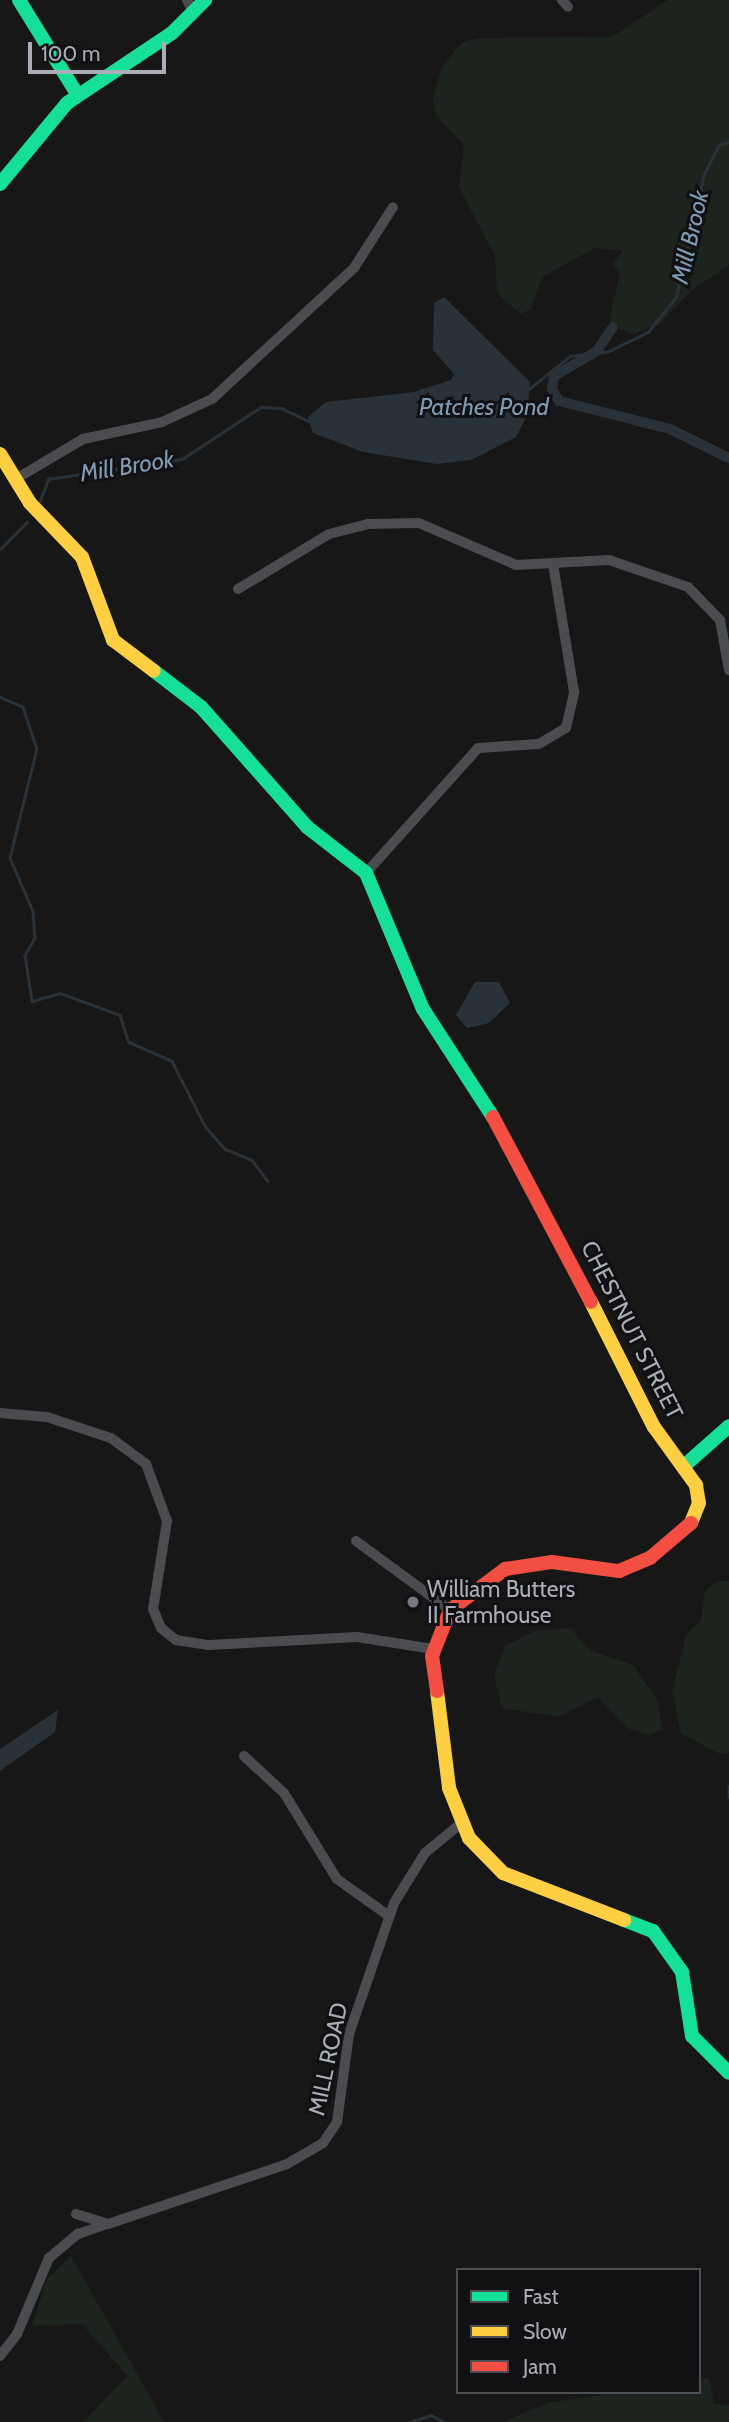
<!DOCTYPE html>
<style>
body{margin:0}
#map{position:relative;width:729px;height:2422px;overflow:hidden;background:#171717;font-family:Cabin,sans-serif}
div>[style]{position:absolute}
.green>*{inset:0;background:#1d241e}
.water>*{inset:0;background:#2a3239}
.stream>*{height:2.5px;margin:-1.25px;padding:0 1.25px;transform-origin:1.25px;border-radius:1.25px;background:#2a3239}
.canal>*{height:10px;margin:-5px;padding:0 5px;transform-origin:5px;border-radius:5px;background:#2a3239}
.street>*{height:10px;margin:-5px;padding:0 5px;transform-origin:5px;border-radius:5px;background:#4b4c50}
.fast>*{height:14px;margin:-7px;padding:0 7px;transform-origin:7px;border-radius:7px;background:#16e098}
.slow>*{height:14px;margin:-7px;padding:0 7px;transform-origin:7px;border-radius:7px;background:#ffcf43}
.jam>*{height:14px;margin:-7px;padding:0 7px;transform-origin:7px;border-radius:7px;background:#f24e42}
.dots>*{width:19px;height:19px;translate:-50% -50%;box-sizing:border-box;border:4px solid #111113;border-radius:50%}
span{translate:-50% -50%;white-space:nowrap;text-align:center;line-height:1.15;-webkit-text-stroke:6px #111113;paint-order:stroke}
.street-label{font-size:23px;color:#a8adb8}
.poi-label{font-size:23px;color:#a8adb8}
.left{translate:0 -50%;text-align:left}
.water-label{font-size:24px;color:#7f9bb3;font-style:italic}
.legend{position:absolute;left:456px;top:2268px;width:245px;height:126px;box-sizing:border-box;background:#111113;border:2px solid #4d4f55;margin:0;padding:9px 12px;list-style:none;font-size:21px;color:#a8adb8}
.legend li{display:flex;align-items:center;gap:14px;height:35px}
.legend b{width:35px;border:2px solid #4d4f55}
.scale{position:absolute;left:28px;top:42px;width:138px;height:32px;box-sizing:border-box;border:4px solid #a8adb8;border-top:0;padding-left:9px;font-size:21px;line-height:24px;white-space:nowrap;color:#a8adb8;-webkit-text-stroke:5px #111113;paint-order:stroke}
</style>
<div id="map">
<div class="green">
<div style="clip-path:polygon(668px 0,729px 0,729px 265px,692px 290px,660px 324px,633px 334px,613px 327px,610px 318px,620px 273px,612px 264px,623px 251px,595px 248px,542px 277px,531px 309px,520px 314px,497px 293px,495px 256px,459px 187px,464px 145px,436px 116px,433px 98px,443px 65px,463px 42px,478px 38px,612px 37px)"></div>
<div style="clip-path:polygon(718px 1581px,729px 1581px,729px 1753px,720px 1754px,681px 1733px,672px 1691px,687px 1633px,701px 1621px,705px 1591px)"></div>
<div style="clip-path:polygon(570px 1628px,591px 1651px,633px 1665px,657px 1700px,662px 1729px,649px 1735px,627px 1728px,598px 1697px,559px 1717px,502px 1708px,494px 1676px,505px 1646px,535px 1631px)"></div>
<div style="clip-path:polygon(71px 2256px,164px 2422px,83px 2422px,128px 2376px,82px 2324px,32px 2326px,47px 2279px)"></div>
<div style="clip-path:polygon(709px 2378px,714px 2404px,729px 2405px,729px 2422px,502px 2422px,548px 2403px,619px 2392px,699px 2392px,699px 2380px)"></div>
</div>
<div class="water">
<div style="clip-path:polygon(444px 297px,530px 382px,527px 415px,516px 437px,471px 460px,437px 464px,363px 452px,313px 433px,308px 417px,326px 402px,414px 392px,451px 380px,454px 374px,433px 350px,434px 303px)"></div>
<div style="clip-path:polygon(475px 982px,499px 982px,510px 1003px,489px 1023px,467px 1028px,456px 1015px)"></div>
<div style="clip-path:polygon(58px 1710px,55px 1732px,0 1771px,0 1749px)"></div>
</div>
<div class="stream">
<div style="left:529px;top:389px;width:53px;rotate:-38.8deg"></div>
<div style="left:570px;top:356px;width:39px;rotate:-7deg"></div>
<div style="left:609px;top:351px;width:43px;rotate:-26deg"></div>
<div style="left:648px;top:332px;width:45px;rotate:-51.3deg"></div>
<div style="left:676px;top:297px;width:126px;rotate:-77.2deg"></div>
<div style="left:704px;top:174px;width:33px;rotate:-63deg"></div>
<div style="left:719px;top:145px;width:10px;rotate:-17deg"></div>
<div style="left:39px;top:503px;width:26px;rotate:-69deg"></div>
<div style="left:48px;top:479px;width:135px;rotate:-8.5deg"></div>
<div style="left:182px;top:459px;width:95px;rotate:-33.4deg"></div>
<div style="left:261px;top:407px;width:20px;rotate:3deg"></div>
<div style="left:281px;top:408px;width:31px;rotate:25deg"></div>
<div style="left:0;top:549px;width:38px;rotate:-45deg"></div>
<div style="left:0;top:697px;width:25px;rotate:23deg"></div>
<div style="left:23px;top:707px;width:44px;rotate:71.6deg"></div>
<div style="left:37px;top:749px;width:112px;rotate:103.9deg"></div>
<div style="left:10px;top:858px;width:58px;rotate:66.5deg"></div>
<div style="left:33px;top:911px;width:27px;rotate:86deg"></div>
<div style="left:35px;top:938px;width:20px;rotate:120deg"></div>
<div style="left:25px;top:955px;width:47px;rotate:81.3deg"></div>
<div style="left:32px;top:1001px;width:29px;rotate:-16deg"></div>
<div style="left:60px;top:993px;width:64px;rotate:20.1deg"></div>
<div style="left:120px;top:1015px;width:28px;rotate:72deg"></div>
<div style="left:129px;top:1042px;width:47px;rotate:23.8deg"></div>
<div style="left:172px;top:1061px;width:73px;rotate:63.1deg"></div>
<div style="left:205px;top:1126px;width:30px;rotate:49deg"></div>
<div style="left:225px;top:1149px;width:29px;rotate:22deg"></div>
<div style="left:252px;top:1160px;width:26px;rotate:53deg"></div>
<div style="left:729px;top:1786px;width:11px;rotate:90deg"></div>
<div style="left:410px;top:2422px;width:22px;rotate:-18deg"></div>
<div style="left:431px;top:2415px;width:16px;rotate:27deg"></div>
</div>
<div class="canal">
<div style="left:613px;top:327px;width:29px;rotate:124deg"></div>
<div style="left:597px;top:351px;width:50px;rotate:149.8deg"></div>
<div style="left:554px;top:376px;width:13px;rotate:99deg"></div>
<div style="left:552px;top:389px;width:14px;rotate:60deg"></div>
<div style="left:559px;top:401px;width:114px;rotate:14.2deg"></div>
<div style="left:670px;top:429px;width:66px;rotate:26.2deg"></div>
</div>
<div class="street">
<div style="left:187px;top:0;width:15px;rotate:62deg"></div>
<div style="left:562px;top:0;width:9px;rotate:49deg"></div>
<div style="left:14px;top:480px;width:80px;rotate:-30.7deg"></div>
<div style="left:83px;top:439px;width:81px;rotate:-12.1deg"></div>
<div style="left:162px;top:422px;width:55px;rotate:-24.7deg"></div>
<div style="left:212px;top:399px;width:193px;rotate:-42.7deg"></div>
<div style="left:354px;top:268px;width:72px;rotate:-57.4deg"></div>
<div style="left:238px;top:589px;width:106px;rotate:-31.1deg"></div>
<div style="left:329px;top:534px;width:40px;rotate:-14.4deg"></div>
<div style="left:368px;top:524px;width:51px;rotate:-1.1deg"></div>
<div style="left:419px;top:523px;width:106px;rotate:23.4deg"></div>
<div style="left:516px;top:565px;width:93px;rotate:-3.1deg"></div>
<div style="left:609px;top:560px;width:83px;rotate:18.9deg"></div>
<div style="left:688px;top:587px;width:46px;rotate:45.9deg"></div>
<div style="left:720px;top:620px;width:51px;rotate:79.8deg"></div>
<div style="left:366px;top:873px;width:168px;rotate:-48.1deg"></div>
<div style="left:478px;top:748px;width:61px;rotate:-3.8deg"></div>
<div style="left:539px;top:744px;width:31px;rotate:-31deg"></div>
<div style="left:566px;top:728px;width:37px;rotate:-77deg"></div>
<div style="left:574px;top:692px;width:130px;rotate:-99.3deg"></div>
<div style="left:0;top:1413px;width:47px;rotate:4.9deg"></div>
<div style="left:47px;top:1417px;width:67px;rotate:18.2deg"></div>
<div style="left:111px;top:1438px;width:44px;rotate:36.6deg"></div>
<div style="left:146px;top:1464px;width:61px;rotate:69.8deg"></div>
<div style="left:167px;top:1521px;width:89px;rotate:99deg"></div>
<div style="left:153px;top:1609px;width:21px;rotate:67deg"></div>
<div style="left:161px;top:1628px;width:19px;rotate:39deg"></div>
<div style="left:176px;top:1640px;width:33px;rotate:9deg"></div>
<div style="left:209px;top:1645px;width:148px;rotate:-3.1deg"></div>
<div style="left:357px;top:1637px;width:77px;rotate:9deg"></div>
<div style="left:356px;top:1541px;width:117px;rotate:36.3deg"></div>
<div style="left:244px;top:1756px;width:54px;rotate:42.8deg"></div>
<div style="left:284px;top:1793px;width:101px;rotate:58.4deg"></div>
<div style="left:337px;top:1879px;width:64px;rotate:35.4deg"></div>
<div style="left:76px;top:2214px;width:34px;rotate:17deg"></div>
<div style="left:108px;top:2224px;width:189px;rotate:-18.5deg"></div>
<div style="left:287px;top:2164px;width:42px;rotate:-30.3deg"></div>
<div style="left:323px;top:2143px;width:25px;rotate:-56deg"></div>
<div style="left:337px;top:2122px;width:89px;rotate:-82.2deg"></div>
<div style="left:349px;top:2034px;width:139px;rotate:-71deg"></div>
<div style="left:394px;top:1903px;width:59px;rotate:-58.2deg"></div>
<div style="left:425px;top:1853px;width:45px;rotate:-39.6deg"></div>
<div style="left:0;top:2356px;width:28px;rotate:-52deg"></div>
<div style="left:17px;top:2334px;width:82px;rotate:-67.2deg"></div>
<div style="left:49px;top:2258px;width:38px;rotate:-40deg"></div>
<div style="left:78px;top:2234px;width:28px;rotate:-19deg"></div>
</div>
<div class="fast">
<div style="left:19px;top:0;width:110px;rotate:58.3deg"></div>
<div style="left:0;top:184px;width:105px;rotate:-50.4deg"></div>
<div style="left:67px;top:103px;width:126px;rotate:-33.7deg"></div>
<div style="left:172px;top:33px;width:47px;rotate:-45deg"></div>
<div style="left:154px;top:671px;width:59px;rotate:37.5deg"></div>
<div style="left:201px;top:707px;width:160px;rotate:48.5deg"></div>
<div style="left:307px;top:827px;width:75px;rotate:37.9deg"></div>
<div style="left:366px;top:873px;width:147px;rotate:67.3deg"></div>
<div style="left:423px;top:1009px;width:129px;rotate:57.1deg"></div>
<div style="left:684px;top:1466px;width:60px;rotate:-41.6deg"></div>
<div style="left:624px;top:1920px;width:31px;rotate:21deg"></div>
<div style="left:653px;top:1931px;width:50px;rotate:54.7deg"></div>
<div style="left:682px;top:1972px;width:65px;rotate:81.1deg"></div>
<div style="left:692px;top:2036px;width:52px;rotate:45deg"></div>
</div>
<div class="slow">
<div style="left:0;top:454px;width:57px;rotate:58.5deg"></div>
<div style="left:30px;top:503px;width:75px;rotate:46.1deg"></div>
<div style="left:82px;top:557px;width:89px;rotate:69.5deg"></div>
<div style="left:113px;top:640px;width:51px;rotate:37.1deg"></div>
<div style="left:591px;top:1302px;width:140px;rotate:63.3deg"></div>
<div style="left:654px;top:1427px;width:72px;rotate:54.1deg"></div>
<div style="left:696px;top:1485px;width:18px;rotate:81deg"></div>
<div style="left:699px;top:1503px;width:22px;rotate:112deg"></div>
<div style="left:437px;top:1691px;width:98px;rotate:82.9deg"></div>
<div style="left:449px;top:1788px;width:54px;rotate:68.2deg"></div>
<div style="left:469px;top:1838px;width:49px;rotate:45.8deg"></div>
<div style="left:503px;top:1873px;width:130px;rotate:21.2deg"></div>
</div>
<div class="jam">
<div style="left:493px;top:1117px;width:209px;rotate:62.1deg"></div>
<div style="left:437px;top:1691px;width:35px;rotate:-98deg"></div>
<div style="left:432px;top:1656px;width:49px;rotate:-68.6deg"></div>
<div style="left:450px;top:1610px;width:69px;rotate:-36.7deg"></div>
<div style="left:505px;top:1569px;width:48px;rotate:-8.5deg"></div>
<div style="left:552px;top:1562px;width:68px;rotate:7.7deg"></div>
<div style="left:619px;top:1571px;width:34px;rotate:-23deg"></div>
<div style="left:650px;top:1558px;width:54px;rotate:-40.5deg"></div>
</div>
<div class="dots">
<div style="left:413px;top:1602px;background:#757880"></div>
</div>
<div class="street-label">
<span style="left:632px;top:1330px;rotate:63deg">CHESTNUT STREET</span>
<span style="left:328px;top:2059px;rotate:-78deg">MILL ROAD</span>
</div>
<div class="poi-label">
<span class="left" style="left:427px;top:1602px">William Butters<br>II Farmhouse</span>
</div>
<div class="water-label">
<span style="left:690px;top:237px;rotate:-77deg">Mill Brook</span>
<span style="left:484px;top:407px">Patches Pond</span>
<span style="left:127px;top:466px;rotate:-9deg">Mill Brook</span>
</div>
<ul class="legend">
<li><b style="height:9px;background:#16e098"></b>Fast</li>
<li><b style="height:9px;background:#ffcf43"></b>Slow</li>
<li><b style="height:9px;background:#f24e42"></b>Jam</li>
</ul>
<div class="scale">100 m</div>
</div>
